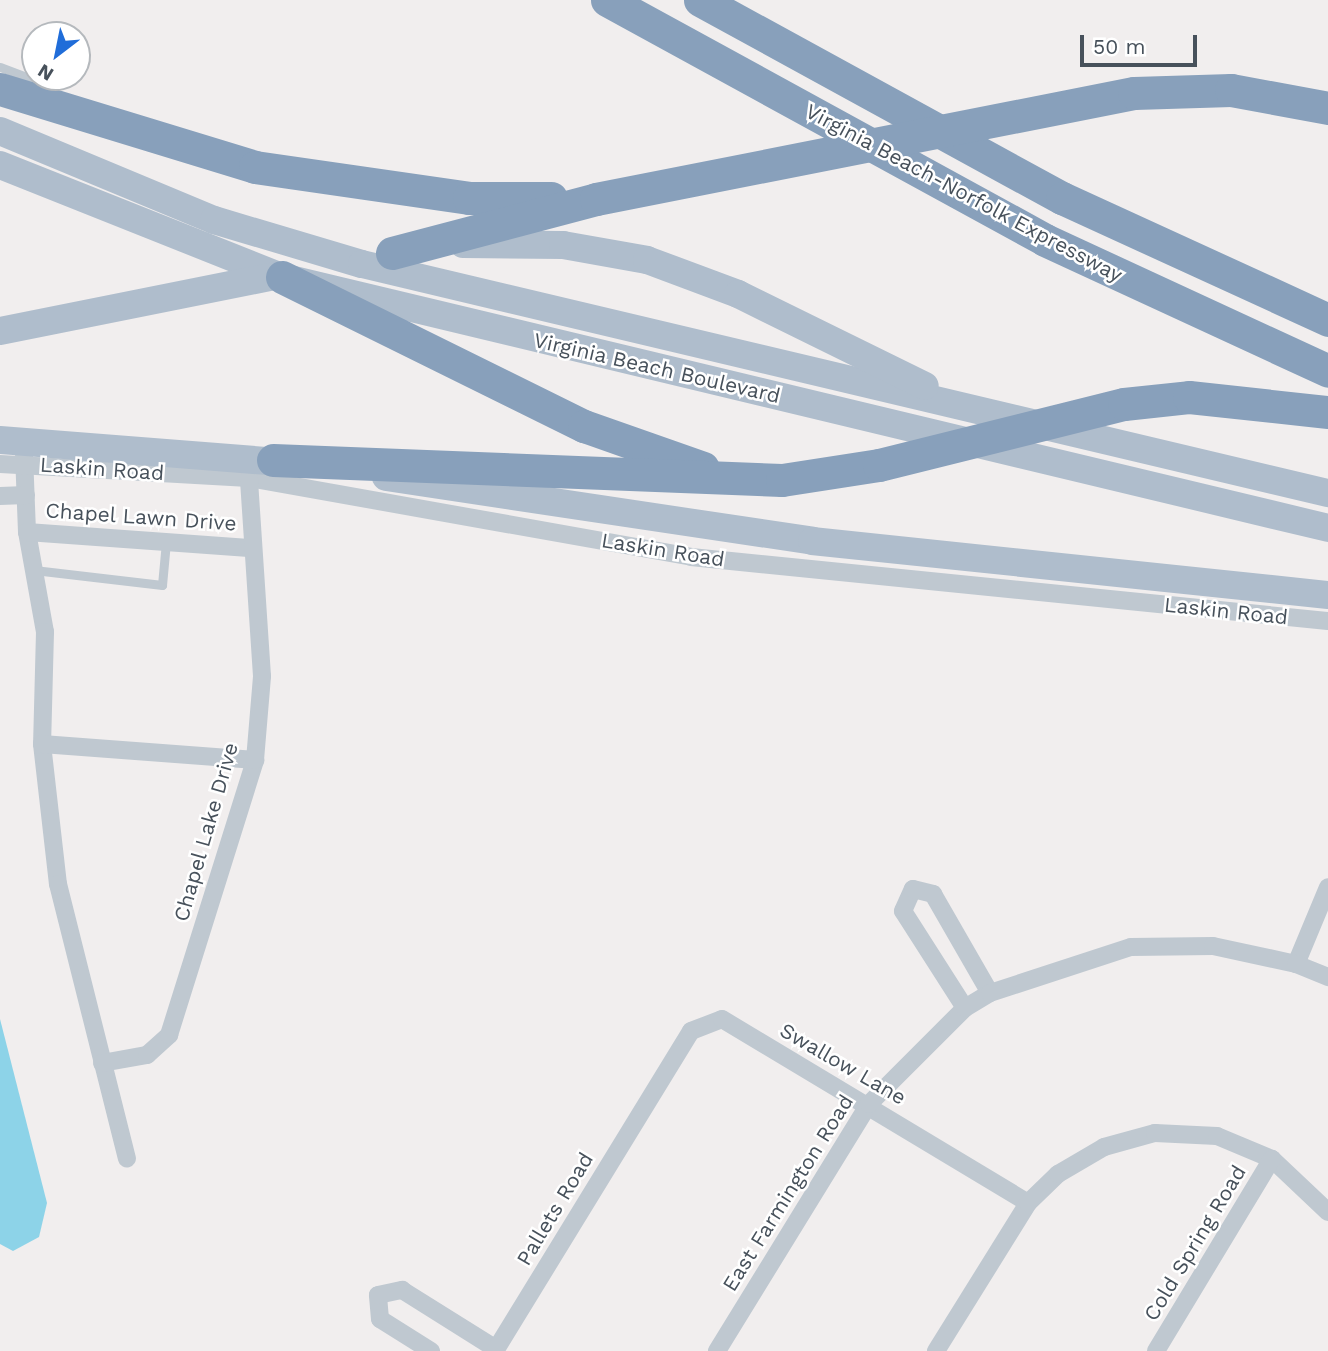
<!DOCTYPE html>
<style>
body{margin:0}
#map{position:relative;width:1328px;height:1351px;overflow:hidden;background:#f1eeee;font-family:"Work Sans",sans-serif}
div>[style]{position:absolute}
.water>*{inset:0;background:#8dd3e8}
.service>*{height:9px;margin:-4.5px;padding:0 4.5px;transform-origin:4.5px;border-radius:4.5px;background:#bfc8d0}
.minor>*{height:18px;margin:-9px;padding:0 9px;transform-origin:9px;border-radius:9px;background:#bfc8d0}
.primary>*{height:28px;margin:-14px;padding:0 14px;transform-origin:14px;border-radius:14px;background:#afbdcc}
.motorway>*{height:33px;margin:-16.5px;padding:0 16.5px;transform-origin:16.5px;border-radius:16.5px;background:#88a0bb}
span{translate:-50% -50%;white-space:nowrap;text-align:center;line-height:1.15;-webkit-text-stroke:5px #fff;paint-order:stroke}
.street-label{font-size:21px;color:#47515b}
.north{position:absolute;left:21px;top:21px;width:70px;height:70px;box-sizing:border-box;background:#fff;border:2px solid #b5b9bd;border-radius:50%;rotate:212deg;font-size:19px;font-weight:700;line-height:28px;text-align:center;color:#47515b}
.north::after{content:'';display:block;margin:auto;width:24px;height:32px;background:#206dd9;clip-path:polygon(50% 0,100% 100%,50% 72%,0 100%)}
.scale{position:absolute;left:1080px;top:35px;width:117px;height:32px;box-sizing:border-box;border:4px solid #47515b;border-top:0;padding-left:9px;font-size:21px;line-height:24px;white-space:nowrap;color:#47515b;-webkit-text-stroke:5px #fff;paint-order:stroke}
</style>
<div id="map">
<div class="water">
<div style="clip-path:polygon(0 1019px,47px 1203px,39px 1237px,13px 1251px,0 1244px)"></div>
</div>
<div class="service">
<div style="left:0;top:67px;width:43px;rotate:20.6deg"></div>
<div style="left:34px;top:570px;width:129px;rotate:6.7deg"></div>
<div style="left:162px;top:585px;width:43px;rotate:-84.7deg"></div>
</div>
<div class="minor">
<div style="left:24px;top:454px;width:78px;rotate:87.8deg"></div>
<div style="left:27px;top:532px;width:102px;rotate:79.8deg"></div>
<div style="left:45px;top:632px;width:112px;rotate:91.5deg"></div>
<div style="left:42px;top:744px;width:141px;rotate:83.5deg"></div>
<div style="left:58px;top:884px;width:283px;rotate:75.9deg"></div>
<div style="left:0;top:464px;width:249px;rotate:3.2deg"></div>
<div style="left:249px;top:478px;width:449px;rotate:10.1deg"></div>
<div style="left:691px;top:557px;width:640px;rotate:5.74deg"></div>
<div style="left:0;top:496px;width:26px;rotate:-2deg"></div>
<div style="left:27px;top:532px;width:226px;rotate:4.1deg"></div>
<div style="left:42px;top:744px;width:214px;rotate:4.3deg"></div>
<div style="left:1296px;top:964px;width:83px;rotate:-67.4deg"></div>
<div style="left:965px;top:1008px;width:115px;rotate:-122.6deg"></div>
<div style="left:903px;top:911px;width:24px;rotate:-66deg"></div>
<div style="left:913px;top:889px;width:21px;rotate:14deg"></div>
<div style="left:933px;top:894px;width:114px;rotate:60.1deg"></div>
<div style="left:102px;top:1063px;width:46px;rotate:-10.1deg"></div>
<div style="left:147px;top:1055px;width:30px;rotate:-42deg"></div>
<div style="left:169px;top:1035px;width:288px;rotate:-72.6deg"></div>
<div style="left:255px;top:760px;width:84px;rotate:-85.2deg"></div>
<div style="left:262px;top:676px;width:198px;rotate:-93.8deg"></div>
<div style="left:431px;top:1351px;width:60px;rotate:-147.9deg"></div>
<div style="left:380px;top:1319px;width:24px;rotate:-95deg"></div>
<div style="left:378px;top:1295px;width:25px;rotate:-12deg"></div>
<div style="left:402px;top:1290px;width:111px;rotate:32.1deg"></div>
<div style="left:495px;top:1351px;width:375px;rotate:-58.5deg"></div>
<div style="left:691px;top:1031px;width:33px;rotate:-21deg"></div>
<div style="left:722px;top:1019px;width:357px;rotate:31deg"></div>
<div style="left:717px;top:1351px;width:290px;rotate:-58.4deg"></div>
<div style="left:869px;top:1104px;width:136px;rotate:-45deg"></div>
<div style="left:965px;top:1008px;width:29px;rotate:-31deg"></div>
<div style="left:990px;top:993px;width:148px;rotate:-18.1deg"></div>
<div style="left:1131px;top:947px;width:82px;rotate:-0.7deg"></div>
<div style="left:1213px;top:946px;width:85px;rotate:12.2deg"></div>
<div style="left:1296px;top:964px;width:35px;rotate:22deg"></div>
<div style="left:936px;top:1351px;width:174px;rotate:-58.1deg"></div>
<div style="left:1028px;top:1203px;width:42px;rotate:-44deg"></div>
<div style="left:1058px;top:1174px;width:53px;rotate:-30.4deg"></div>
<div style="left:1104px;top:1147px;width:53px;rotate:-15.4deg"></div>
<div style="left:1155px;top:1133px;width:62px;rotate:2.8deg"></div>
<div style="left:1217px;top:1136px;width:60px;rotate:22.7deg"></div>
<div style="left:1272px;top:1159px;width:77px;rotate:43.4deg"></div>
<div style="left:1156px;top:1351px;width:224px;rotate:-58.9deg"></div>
</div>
<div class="primary">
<div style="left:0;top:131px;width:232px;rotate:22.6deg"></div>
<div style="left:214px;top:220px;width:154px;rotate:16.6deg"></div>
<div style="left:362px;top:264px;width:993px;rotate:13.34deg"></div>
<div style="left:0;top:165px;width:303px;rotate:21.7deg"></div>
<div style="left:282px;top:277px;width:1076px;rotate:13.49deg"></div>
<div style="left:463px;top:244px;width:100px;rotate:0.6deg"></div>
<div style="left:563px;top:245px;width:85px;rotate:10.1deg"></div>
<div style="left:647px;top:260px;width:97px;rotate:20.5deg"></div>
<div style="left:738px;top:294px;width:208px;rotate:26.2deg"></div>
<div style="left:0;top:331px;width:280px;rotate:-11.3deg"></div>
<div style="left:0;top:440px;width:295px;rotate:4.5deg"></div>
<div style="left:386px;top:477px;width:431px;rotate:8.5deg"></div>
<div style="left:812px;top:541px;width:519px;rotate:5.97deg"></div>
</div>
<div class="motorway">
<div style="left:607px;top:0;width:499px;rotate:28.7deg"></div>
<div style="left:1045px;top:240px;width:312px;rotate:24.8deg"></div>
<div style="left:700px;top:0;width:413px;rotate:28.7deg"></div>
<div style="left:1062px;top:198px;width:293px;rotate:24.6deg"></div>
<div style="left:0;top:89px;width:267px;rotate:17deg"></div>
<div style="left:255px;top:167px;width:216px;rotate:8.2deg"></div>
<div style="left:469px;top:198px;width:82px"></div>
<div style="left:392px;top:253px;width:211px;rotate:-14.8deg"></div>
<div style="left:596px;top:199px;width:548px;rotate:-11.15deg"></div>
<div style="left:1134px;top:93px;width:97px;rotate:-1.8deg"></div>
<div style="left:1231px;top:90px;width:99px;rotate:10.5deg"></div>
<div style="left:282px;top:277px;width:337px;rotate:26.3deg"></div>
<div style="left:584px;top:426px;width:126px;rotate:19.4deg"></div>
<div style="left:273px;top:460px;width:509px;rotate:2.25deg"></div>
<div style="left:782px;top:480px;width:98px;rotate:-8.8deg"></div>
<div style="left:879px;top:465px;width:252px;rotate:-14deg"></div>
<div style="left:1124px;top:404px;width:65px;rotate:-6.1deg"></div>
<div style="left:1189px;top:397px;width:140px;rotate:6.2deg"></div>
</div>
<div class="street-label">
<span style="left:964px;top:193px;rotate:28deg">Virginia Beach-Norfolk Expressway</span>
<span style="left:657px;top:368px;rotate:13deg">Virginia Beach Boulevard</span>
<span style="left:102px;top:469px;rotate:4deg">Laskin Road</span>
<span style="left:141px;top:517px;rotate:4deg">Chapel Lawn Drive</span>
<span style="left:663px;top:550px;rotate:9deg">Laskin Road</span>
<span style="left:1226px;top:611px;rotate:6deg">Laskin Road</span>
<span style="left:206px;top:832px;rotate:-74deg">Chapel Lake Drive</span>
<span style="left:843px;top:1064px;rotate:30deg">Swallow Lane</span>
<span style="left:788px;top:1193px;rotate:-58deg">East Farmington Road</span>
<span style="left:555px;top:1209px;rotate:-59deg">Pallets Road</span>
<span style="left:1195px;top:1243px;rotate:-59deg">Cold Spring Road</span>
</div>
<div class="north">N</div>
<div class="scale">50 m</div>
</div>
